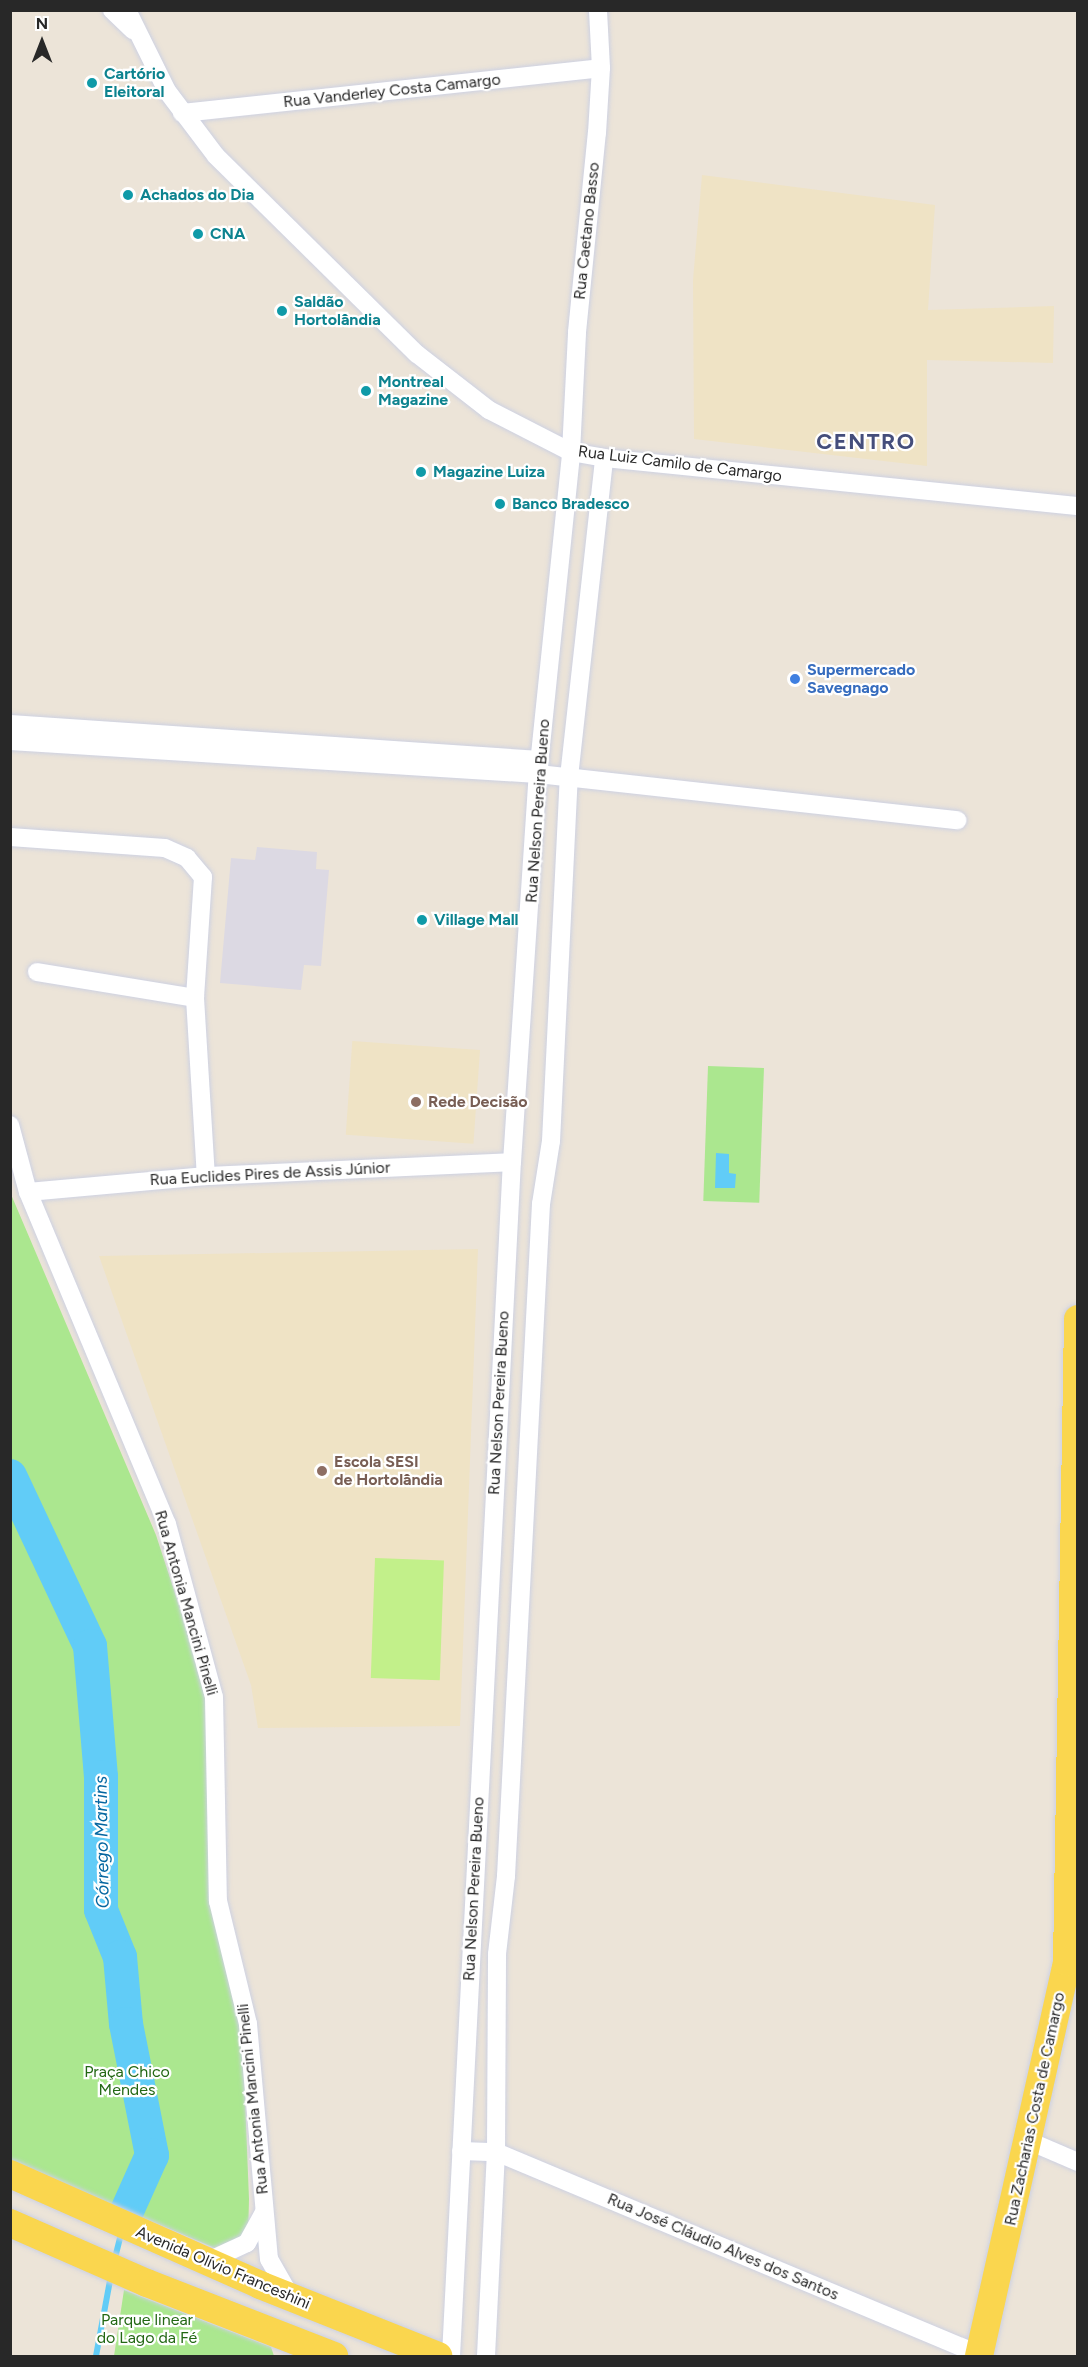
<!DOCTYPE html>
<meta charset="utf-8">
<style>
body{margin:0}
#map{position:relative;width:1088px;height:2367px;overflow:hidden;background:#ece4d8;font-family:Figtree,sans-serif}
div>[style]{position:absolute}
.industrial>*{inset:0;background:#dcd9e3}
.education>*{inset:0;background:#efe3c5;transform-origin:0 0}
.green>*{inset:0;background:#abe78f;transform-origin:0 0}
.pitch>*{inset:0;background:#c2f08a;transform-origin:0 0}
.water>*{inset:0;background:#61ccf7}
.stream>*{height:6px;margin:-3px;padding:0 3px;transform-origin:3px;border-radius:3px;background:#61ccf7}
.river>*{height:34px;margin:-17px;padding:0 17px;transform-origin:17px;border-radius:17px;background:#61ccf7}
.roads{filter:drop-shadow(0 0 2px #cdd1e2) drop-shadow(0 0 2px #cdd1e2)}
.street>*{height:18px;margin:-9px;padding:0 9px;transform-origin:9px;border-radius:9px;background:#fff}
.primary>*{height:28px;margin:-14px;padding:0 14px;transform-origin:14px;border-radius:14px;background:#fad64e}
.dots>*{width:16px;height:16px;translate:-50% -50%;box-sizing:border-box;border:3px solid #fff;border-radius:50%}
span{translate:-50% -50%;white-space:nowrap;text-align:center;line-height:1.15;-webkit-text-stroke:4.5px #fff;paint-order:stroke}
.culture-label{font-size:16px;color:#0d838f;font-weight:700}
.left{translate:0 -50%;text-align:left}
.street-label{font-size:16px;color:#282828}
.shop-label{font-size:16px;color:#366cbe;font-weight:700}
.education-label{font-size:16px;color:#785e54;font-weight:700}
.park-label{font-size:16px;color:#236814}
.water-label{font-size:18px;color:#0466a0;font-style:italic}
.district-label{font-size:22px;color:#454e7b;font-weight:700;letter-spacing:1.5px}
.frame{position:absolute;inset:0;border:12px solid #282828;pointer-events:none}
.north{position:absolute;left:12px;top:12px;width:60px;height:60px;-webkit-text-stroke:4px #fff;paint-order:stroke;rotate:0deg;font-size:16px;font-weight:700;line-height:24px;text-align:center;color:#282828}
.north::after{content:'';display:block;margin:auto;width:21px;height:27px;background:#282828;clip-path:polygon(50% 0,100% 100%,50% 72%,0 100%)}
</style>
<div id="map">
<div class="industrial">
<div style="clip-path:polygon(257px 847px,317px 852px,316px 869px,329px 870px,321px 966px,304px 965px,301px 990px,220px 983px,231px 858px,255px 860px)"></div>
</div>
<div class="education">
<div style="clip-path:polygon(702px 175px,935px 205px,928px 310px,1054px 306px,1053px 363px,927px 360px,927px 466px,694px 439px,693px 280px)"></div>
<div style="left:480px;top:1050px;width:94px;height:128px;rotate:94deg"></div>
<div style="clip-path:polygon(478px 1249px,460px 1726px,258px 1728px,251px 1685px,99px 1256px)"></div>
</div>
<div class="green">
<div style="left:708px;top:1066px;width:56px;height:135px;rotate:2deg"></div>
<div style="clip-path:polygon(10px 1192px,156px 1535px,208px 1694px,210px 1905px,242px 2020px,249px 2199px,248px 2239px,229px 2254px,11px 2162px)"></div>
<div style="clip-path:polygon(124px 2290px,271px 2347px,274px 2356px,114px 2356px)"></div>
</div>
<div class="pitch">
<div style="left:375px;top:1558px;width:69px;height:120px;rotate:2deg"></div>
</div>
<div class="water">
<div style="clip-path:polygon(716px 1153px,729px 1154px,729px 1173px,736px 1174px,735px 1188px,715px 1188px)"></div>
</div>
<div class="stream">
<div style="left:114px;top:2262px;width:32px;rotate:-76deg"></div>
<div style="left:96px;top:2356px;width:82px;rotate:-79.5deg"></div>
</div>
<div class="river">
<div style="left:10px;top:1476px;width:188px;rotate:64.8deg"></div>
<div style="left:90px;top:1646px;width:131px;rotate:85.2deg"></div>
<div style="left:101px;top:1777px;width:133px;rotate:90deg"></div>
<div style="left:101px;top:1910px;width:51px;rotate:68deg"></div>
<div style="left:120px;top:1957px;width:67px;rotate:84.9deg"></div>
<div style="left:126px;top:2024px;width:134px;rotate:78.8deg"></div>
<div style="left:152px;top:2155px;width:61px;rotate:114.1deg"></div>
</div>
<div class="roads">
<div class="street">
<div style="left:112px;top:10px;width:29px;rotate:44deg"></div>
<div style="left:127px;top:10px;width:90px;rotate:63.7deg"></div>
<div style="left:167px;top:91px;width:81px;rotate:53deg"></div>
<div style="left:216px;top:156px;width:282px;rotate:44.6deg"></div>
<div style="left:417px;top:354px;width:91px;rotate:37.9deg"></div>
<div style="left:489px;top:410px;width:92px;rotate:27.1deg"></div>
<div style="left:571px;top:452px;width:34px;rotate:10deg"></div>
<div style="left:604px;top:458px;width:476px;rotate:5.8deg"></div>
<div style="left:182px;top:113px;width:421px;rotate:-6.1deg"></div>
<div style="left:10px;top:724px;width:531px;rotate:3.89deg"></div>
<div style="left:10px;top:741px;width:529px;rotate:3.58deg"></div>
<div style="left:538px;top:774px;width:422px;rotate:6.3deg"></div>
<div style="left:10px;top:837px;width:155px;rotate:4.1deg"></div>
<div style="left:165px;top:848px;width:24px;rotate:24deg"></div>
<div style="left:187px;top:858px;width:25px;rotate:50deg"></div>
<div style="left:203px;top:877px;width:121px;rotate:93.8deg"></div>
<div style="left:195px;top:998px;width:178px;rotate:86.5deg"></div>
<div style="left:37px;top:972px;width:160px;rotate:9.3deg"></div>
<div style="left:10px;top:1125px;width:69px;rotate:75deg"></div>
<div style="left:28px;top:1192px;width:360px;rotate:67.3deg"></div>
<div style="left:167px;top:1524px;width:179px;rotate:74.8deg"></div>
<div style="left:214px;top:1697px;width:204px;rotate:88.9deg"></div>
<div style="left:218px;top:1901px;width:127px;rotate:76.3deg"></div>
<div style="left:248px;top:2024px;width:236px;rotate:84.9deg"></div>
<div style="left:269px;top:2259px;width:40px;rotate:60.3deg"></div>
<div style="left:28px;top:1192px;width:179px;rotate:-5.1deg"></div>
<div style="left:206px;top:1176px;width:306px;rotate:-2.6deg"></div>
<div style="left:1029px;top:2141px;width:53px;rotate:23.2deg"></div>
<div style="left:461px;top:2151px;width:35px;rotate:2deg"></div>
<div style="left:496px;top:2152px;width:528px;rotate:22.73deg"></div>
<div style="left:206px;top:2262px;width:45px;rotate:-24.9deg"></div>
<div style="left:247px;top:2243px;width:35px;rotate:-61deg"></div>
<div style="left:451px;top:2356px;width:1196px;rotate:-87.08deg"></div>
<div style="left:512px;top:1162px;width:389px;rotate:-86.2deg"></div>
<div style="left:538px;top:774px;width:324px;rotate:-84.1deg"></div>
<div style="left:571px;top:452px;width:120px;rotate:-87.1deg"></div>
<div style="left:577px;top:332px;width:200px;rotate:-84.3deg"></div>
<div style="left:597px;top:133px;width:65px;rotate:-86.5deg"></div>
<div style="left:601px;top:68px;width:58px;rotate:-93deg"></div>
<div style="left:486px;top:2356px;width:204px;rotate:-87.2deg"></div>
<div style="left:496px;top:2152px;width:198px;rotate:-89.7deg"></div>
<div style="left:497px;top:1954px;width:79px;rotate:-83.4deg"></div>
<div style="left:506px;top:1876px;width:673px;rotate:-87.02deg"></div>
<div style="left:541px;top:1204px;width:64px;rotate:-81deg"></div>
<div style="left:551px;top:1141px;width:364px;rotate:-87.2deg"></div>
<div style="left:569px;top:777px;width:321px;rotate:-83.7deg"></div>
</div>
<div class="primary">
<div style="left:10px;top:2174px;width:274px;rotate:23.9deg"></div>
<div style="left:260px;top:2285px;width:192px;rotate:21.7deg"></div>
<div style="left:10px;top:2223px;width:150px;rotate:23.7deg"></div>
<div style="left:147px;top:2283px;width:201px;rotate:21.3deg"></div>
<div style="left:979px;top:2356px;width:404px;rotate:-77.4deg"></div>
<div style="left:1067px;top:1962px;width:643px;rotate:-89.02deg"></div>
</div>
</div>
<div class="dots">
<div style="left:92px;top:83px;background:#0f9aa8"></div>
<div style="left:128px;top:195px;background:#0f9aa8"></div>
<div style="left:198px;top:234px;background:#0f9aa8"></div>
<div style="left:282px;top:311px;background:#0f9aa8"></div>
<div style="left:366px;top:391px;background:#0f9aa8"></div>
<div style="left:421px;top:472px;background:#0f9aa8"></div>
<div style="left:500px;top:504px;background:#0f9aa8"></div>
<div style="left:795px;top:679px;background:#3f7fe0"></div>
<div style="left:422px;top:920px;background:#0f9aa8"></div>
<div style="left:416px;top:1102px;background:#8d6e63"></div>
<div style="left:322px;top:1471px;background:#8d6e63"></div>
</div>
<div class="culture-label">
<span class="left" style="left:104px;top:83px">Cartório<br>Eleitoral</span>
<span class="left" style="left:140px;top:195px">Achados do Dia</span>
<span class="left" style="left:210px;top:234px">CNA</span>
<span class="left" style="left:294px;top:311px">Saldão<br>Hortolândia</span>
<span class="left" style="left:378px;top:391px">Montreal<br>Magazine</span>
<span class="left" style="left:433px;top:472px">Magazine Luiza</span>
<span class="left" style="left:512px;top:504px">Banco Bradesco</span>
<span class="left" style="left:434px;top:920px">Village Mall</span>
</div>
<div class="street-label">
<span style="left:392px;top:91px;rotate:-6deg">Rua Vanderley Costa Camargo</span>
<span style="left:587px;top:231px;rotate:-84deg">Rua Caetano Basso</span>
<span style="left:680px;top:464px;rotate:7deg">Rua Luiz Camilo de Camargo</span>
<span style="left:538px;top:811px;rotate:-86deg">Rua Nelson Pereira Bueno</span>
<span style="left:270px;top:1174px;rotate:-3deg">Rua Euclides Pires de Assis Júnior</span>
<span style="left:499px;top:1403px;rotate:-87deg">Rua Nelson Pereira Bueno</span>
<span style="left:186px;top:1603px;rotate:74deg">Rua Antonia Mancini Pinelli</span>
<span style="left:474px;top:1889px;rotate:-87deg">Rua Nelson Pereira Bueno</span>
<span style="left:253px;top:2099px;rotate:-96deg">Rua Antonia Mancini Pinelli</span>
<span style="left:1035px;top:2109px;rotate:-78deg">Rua Zacharias Costa de Camargo</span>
<span style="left:723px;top:2247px;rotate:23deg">Rua José Cláudio Alves dos Santos</span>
<span style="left:223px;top:2268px;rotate:23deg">Avenida Olívio Franceshini</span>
</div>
<div class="shop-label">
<span class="left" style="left:807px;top:679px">Supermercado<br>Savegnago</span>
</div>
<div class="education-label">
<span class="left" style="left:428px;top:1102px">Rede Decisão</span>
<span class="left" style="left:334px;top:1471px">Escola SESI<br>de Hortolândia</span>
</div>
<div class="park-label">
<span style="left:127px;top:2081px">Praça Chico<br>Mendes</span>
<span style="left:147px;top:2329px">Parque linear<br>do Lago da Fé</span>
</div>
<div class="water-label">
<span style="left:102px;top:1842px;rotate:-91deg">Córrego Martins</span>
</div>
<div class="district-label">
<span style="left:866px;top:442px">CENTRO</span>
</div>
<div class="frame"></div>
<div class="north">N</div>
</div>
